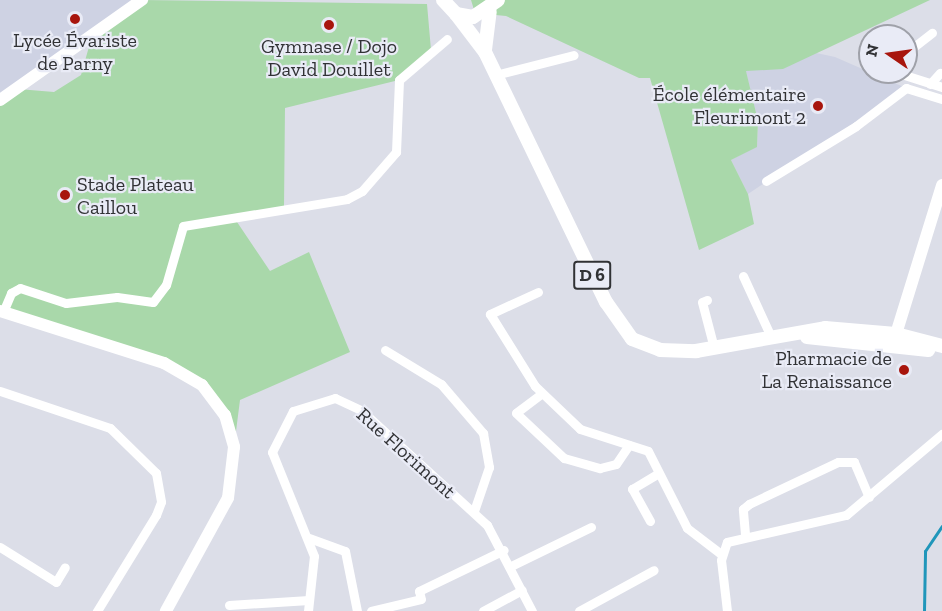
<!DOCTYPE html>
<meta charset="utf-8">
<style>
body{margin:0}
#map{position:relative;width:942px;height:611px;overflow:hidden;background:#dcdee8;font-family:"Zilla Slab",serif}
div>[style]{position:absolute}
.built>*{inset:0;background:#ced2e3}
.green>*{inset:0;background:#a9d8aa}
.stream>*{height:3px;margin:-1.5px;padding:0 1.5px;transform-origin:1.5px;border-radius:1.5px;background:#2096ba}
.minor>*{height:9px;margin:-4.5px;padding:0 4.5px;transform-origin:4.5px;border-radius:4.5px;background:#fff}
.secondary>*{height:12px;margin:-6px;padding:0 6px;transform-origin:6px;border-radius:6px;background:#fff}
.primary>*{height:14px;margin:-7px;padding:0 7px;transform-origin:7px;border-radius:7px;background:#fff}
.dots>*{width:16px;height:16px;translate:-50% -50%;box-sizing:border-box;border:3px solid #e9ebf6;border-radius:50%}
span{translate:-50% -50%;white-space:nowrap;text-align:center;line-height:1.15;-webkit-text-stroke:4.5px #e9ebf6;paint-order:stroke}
.shield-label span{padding:2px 4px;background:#e9ebf6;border:2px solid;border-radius:4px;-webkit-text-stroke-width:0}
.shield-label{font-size:18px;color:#313235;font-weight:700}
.poi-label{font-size:20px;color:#313235}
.right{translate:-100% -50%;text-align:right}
.left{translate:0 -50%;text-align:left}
.street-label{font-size:20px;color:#313235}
.north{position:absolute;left:858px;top:24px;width:60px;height:60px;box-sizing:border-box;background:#e9ebf6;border:2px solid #9fa1a9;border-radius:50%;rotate:283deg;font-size:16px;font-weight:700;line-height:24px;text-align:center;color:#313235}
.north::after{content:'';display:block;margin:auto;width:21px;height:27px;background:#a8150d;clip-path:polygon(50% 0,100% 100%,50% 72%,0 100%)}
</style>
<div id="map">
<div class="built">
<div style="clip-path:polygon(0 0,142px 0,0 100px)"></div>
<div style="clip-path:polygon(765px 42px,835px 57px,906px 88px,748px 194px,731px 160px,757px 146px,758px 121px,745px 68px)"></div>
</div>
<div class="green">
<div style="clip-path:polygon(142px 0,427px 4px,431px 50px,399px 80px,285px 108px,284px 207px,233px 216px,270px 271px,309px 252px,350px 352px,240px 400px,234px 447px,231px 430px,188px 374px,0 311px,0 100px,18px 89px,54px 92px,81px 75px,92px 36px)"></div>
<div style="clip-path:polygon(471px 0,930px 0,783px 69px,746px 71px,758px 121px,757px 147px,731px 160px,748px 194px,754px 224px,699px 250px,650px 78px,639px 78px,506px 16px,475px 13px)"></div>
</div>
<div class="stream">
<div style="left:924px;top:611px;width:60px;rotate:-89deg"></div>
<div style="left:925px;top:551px;width:30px;rotate:-56deg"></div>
</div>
<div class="minor">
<div style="left:906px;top:53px;width:33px;rotate:-38deg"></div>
<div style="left:895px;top:72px;width:49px;rotate:17.7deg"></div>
<div style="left:495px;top:75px;width:81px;rotate:-14.2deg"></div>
<div style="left:930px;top:84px;width:15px;rotate:-48deg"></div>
<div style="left:766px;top:181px;width:105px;rotate:-31.4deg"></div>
<div style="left:856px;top:126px;width:63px;rotate:-37.2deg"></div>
<div style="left:906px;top:88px;width:38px;rotate:17deg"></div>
<div style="left:743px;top:276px;width:67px;rotate:65.3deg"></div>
<div style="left:538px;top:292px;width:53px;rotate:155.4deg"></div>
<div style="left:490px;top:314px;width:85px;rotate:58deg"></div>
<div style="left:535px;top:386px;width:62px;rotate:43.7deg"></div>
<div style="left:580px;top:429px;width:71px;rotate:17.9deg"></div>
<div style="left:648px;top:451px;width:86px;rotate:63.1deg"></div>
<div style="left:687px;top:528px;width:43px;rotate:37.4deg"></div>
<div style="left:707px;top:300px;width:5px;rotate:158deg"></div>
<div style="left:702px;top:302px;width:48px;rotate:75.4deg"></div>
<div style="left:3px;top:312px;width:21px;rotate:-67deg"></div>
<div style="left:11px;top:293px;width:10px;rotate:-29deg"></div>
<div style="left:20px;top:288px;width:48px;rotate:18.1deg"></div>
<div style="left:66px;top:303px;width:51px;rotate:-6.7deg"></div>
<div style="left:117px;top:297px;width:36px;rotate:8deg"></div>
<div style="left:153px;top:302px;width:21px;rotate:-53deg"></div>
<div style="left:166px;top:285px;width:61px;rotate:-73.9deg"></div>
<div style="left:183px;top:226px;width:166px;rotate:-9.3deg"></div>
<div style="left:347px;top:199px;width:17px;rotate:-28deg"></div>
<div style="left:362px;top:191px;width:52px;rotate:-48.9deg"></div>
<div style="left:396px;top:152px;width:72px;rotate:-87.6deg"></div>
<div style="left:399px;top:80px;width:63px;rotate:-40.5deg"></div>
<div style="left:385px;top:350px;width:66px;rotate:31.3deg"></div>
<div style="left:441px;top:384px;width:65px;rotate:49.4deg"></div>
<div style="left:483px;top:433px;width:35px;rotate:80deg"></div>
<div style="left:489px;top:467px;width:46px;rotate:108.8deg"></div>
<div style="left:0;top:391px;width:116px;rotate:18.6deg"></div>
<div style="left:110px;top:428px;width:64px;rotate:44.4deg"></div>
<div style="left:156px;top:473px;width:29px;rotate:80deg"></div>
<div style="left:161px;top:502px;width:14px;rotate:111deg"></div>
<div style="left:156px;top:515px;width:113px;rotate:121.6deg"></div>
<div style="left:541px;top:394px;width:31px;rotate:143deg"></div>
<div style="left:516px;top:413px;width:66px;rotate:43.2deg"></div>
<div style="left:564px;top:458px;width:37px;rotate:16deg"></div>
<div style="left:600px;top:468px;width:16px;rotate:-14deg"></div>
<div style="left:616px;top:464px;width:23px;rotate:-56deg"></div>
<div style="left:650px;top:521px;width:37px;rotate:-119deg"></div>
<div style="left:632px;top:489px;width:31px;rotate:-31deg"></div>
<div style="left:745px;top:534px;width:25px;rotate:-95deg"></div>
<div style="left:743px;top:509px;width:8px;rotate:-40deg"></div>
<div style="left:749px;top:504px;width:98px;rotate:-25.3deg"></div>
<div style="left:838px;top:462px;width:16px"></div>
<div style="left:854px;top:462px;width:38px;rotate:67deg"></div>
<div style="left:309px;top:538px;width:38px;rotate:20deg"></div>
<div style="left:345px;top:551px;width:61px;rotate:78.7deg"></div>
<div style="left:0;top:547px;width:66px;rotate:32deg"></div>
<div style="left:56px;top:582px;width:17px;rotate:-59deg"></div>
<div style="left:511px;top:566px;width:89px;rotate:-26deg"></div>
<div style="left:229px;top:605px;width:80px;rotate:-3.6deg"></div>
<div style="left:308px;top:611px;width:55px;rotate:-83.8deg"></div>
<div style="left:314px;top:556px;width:112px;rotate:-112deg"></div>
<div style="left:272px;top:452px;width:46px;rotate:-62.9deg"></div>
<div style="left:293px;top:411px;width:44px;rotate:-17.2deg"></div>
<div style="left:335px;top:398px;width:29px;rotate:25deg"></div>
<div style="left:361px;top:410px;width:171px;rotate:42.4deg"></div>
<div style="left:487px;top:525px;width:97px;rotate:62.4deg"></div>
<div style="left:371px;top:611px;width:51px;rotate:-13.5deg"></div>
<div style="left:421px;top:599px;width:8px;rotate:-104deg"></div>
<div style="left:419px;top:591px;width:94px;rotate:-25.8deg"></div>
<div style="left:483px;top:611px;width:44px;rotate:-28.3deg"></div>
<div style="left:579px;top:611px;width:85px;rotate:-28.7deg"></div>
<div style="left:727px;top:611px;width:51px;rotate:-96.7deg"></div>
<div style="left:721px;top:560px;width:19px;rotate:-72deg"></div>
<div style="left:727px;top:542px;width:122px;rotate:-12.8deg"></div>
<div style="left:846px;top:515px;width:126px;rotate:-40.2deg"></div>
</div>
<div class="secondary">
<div style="left:0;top:100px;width:174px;rotate:-35.2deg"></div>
<div style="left:0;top:311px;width:172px;rotate:17.6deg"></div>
<div style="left:164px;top:363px;width:44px;rotate:30.1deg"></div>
<div style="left:202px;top:385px;width:38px;rotate:53deg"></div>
<div style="left:225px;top:415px;width:33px;rotate:74deg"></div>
<div style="left:234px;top:447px;width:51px;rotate:96.7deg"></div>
<div style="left:228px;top:498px;width:129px;rotate:118.8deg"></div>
<div style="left:896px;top:334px;width:156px;rotate:-72.8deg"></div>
</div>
<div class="primary">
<div style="left:443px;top:0;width:19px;rotate:47deg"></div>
<div style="left:456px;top:14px;width:17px;rotate:10deg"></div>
<div style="left:473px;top:17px;width:30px;rotate:-34deg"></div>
<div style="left:456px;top:14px;width:48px;rotate:52.7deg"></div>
<div style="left:485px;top:52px;width:278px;rotate:64.2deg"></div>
<div style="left:606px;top:302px;width:45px;rotate:54.9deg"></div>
<div style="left:632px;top:339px;width:30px;rotate:21deg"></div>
<div style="left:660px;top:350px;width:36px;rotate:2deg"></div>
<div style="left:696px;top:351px;width:131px;rotate:-10.1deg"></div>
<div style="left:825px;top:328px;width:71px;rotate:4.8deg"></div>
<div style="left:896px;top:334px;width:48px;rotate:14.6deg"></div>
<div style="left:485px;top:50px;width:39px;rotate:-83deg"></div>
<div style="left:807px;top:337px;width:122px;rotate:6.1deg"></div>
</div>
<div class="dots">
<div style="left:75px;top:19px;background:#a8150d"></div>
<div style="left:329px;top:25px;background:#a8150d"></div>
<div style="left:818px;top:106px;background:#a8150d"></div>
<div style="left:65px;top:195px;background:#a8150d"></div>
<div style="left:904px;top:370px;background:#a8150d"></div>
</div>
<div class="shield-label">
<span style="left:592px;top:275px">D 6</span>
</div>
<div class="poi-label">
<span style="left:75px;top:52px">Lycée Évariste<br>de Parny</span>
<span style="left:329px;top:58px">Gymnase / Dojo<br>David Douillet</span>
<span class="right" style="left:806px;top:106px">École élémentaire<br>Fleurimont 2</span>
<span class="left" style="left:77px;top:196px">Stade Plateau<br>Caillou</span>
<span class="right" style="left:892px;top:370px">Pharmacie de<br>La Renaissance</span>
</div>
<div class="street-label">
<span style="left:406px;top:453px;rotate:42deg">Rue Florimont</span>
</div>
<div class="north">N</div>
</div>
